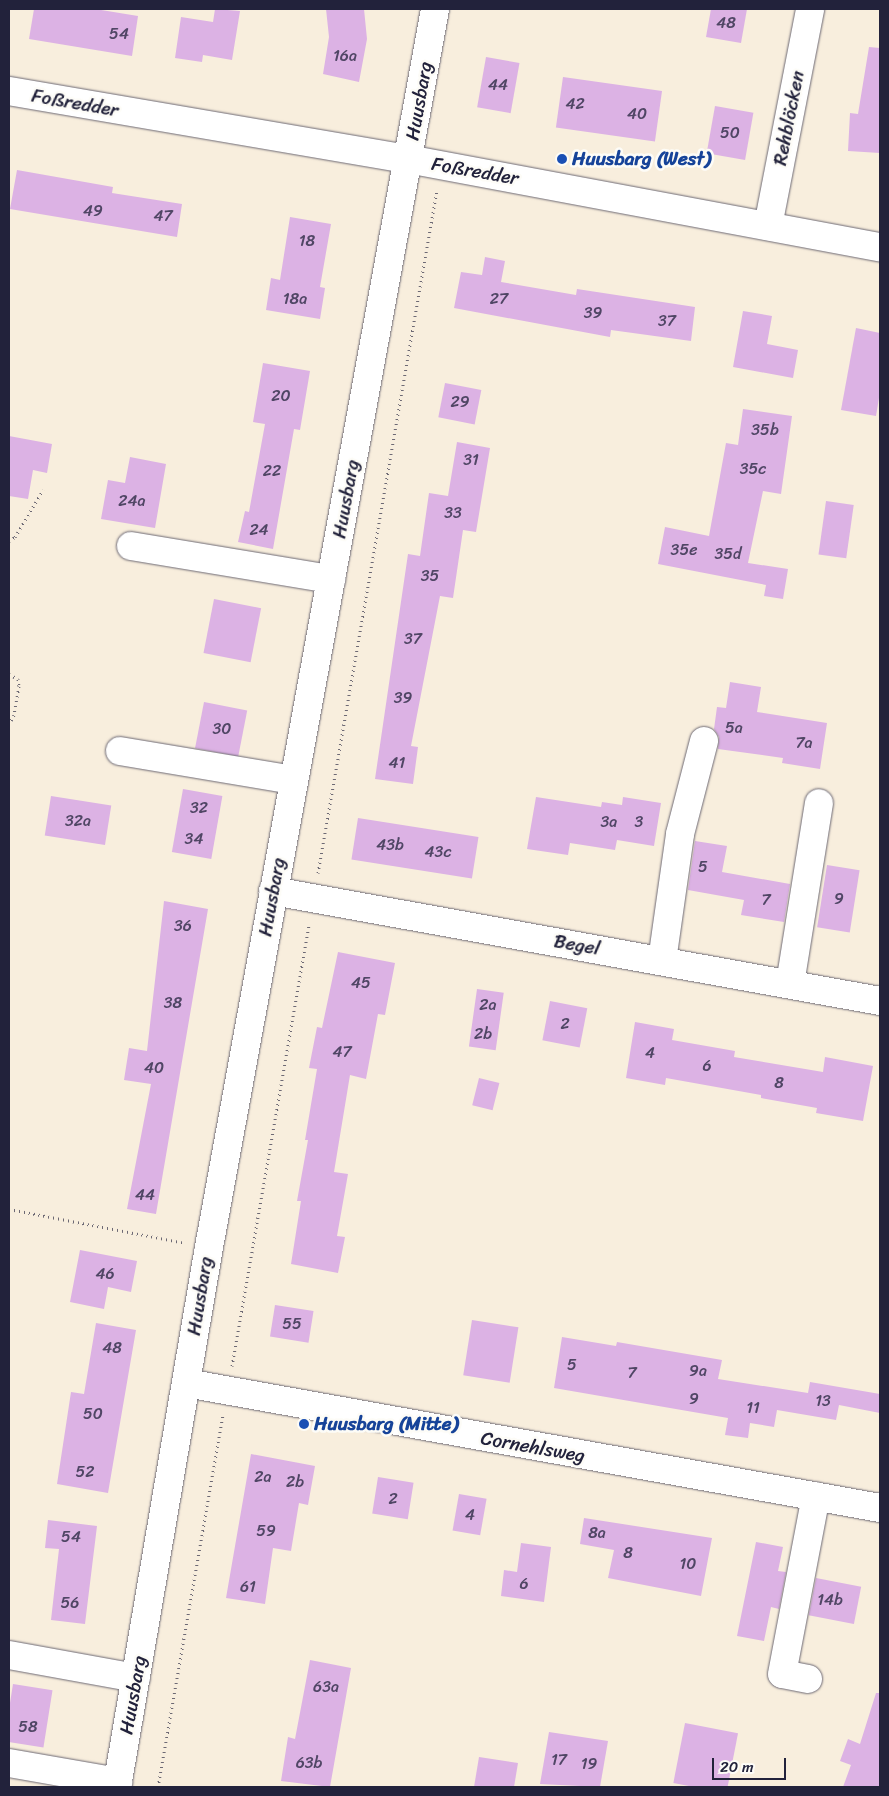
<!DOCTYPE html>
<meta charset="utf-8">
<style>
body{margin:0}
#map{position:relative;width:889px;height:1796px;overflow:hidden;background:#f8eedd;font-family:Sriracha,sans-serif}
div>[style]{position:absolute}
.building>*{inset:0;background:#dcb2e4;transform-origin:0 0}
.path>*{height:3px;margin-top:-1.5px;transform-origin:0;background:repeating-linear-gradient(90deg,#6d6974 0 1px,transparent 0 5px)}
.roads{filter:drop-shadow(0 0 1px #6d6974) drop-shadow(0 0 1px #6d6974)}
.minor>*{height:28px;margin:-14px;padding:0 14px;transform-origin:14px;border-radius:14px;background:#fff}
.dots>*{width:14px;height:14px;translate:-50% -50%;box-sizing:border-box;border:2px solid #fdfcf7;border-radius:50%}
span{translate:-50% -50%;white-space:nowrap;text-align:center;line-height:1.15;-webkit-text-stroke:5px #fdfcf7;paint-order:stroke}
.number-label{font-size:16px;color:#504665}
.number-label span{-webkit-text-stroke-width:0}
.street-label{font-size:19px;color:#22223b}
.transit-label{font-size:19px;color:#164399;font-weight:700}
.left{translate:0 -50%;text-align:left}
.frame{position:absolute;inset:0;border:10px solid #22223b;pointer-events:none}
.scale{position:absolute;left:712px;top:1758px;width:74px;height:22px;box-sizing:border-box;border:2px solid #22223b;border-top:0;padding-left:6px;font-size:15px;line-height:18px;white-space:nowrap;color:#22223b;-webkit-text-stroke:4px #fdfcf7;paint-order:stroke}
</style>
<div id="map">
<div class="building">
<div style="clip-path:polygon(34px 9px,95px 9px,138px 16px,132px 56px,29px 39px)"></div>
<div style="clip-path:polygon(215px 9px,240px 11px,232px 60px,203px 55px,202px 62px,175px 58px,181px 17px,213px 22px)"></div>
<div style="clip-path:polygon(326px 9px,364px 9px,367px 39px,359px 82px,323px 74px,329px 37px)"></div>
<div style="clip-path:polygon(711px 9px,747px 9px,741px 43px,706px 37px)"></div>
<div style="clip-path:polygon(869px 47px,880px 48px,880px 153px,848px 151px,850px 113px,858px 114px)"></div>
<div style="left:486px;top:57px;width:34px;height:51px;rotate:10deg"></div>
<div style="left:563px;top:77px;width:100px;height:51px;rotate:8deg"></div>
<div style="left:715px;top:106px;width:39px;height:48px;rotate:10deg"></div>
<div style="clip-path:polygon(17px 170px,113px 187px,112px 193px,182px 204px,177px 237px,10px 209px)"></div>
<div style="clip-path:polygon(290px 217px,331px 224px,320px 287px,325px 288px,320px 319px,266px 310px,271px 278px,280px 280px)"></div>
<div style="clip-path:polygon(485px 257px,505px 261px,501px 282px,576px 295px,577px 289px,695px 307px,691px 341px,611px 330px,610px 337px,454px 308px,461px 272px,482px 275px)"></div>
<div style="clip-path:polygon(743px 311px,772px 316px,767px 344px,798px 350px,793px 378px,733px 367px)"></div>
<div style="clip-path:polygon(856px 328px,880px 333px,880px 392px,876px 416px,841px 410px)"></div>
<div style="clip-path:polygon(263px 363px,310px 371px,300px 430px,294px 429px,273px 549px,238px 542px,245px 511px,249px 512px,265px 424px,253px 422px)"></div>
<div style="left:445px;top:383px;width:37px;height:35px;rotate:11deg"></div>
<div style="clip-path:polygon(743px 409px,792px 416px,781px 494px,763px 491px,748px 563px,788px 569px,783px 599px,764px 596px,766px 585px,658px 564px,665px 527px,709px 536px,726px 443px,738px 445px)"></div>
<div style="clip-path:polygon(9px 436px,52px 444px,47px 473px,33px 470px,28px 499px,9px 496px)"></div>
<div style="clip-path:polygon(457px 442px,490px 448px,476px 532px,463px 530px,453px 598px,440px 596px,411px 746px,418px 747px,413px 784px,375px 779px,408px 554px,420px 556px,429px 493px,448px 496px)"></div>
<div style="clip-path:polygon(130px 457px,166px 464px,155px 528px,101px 519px,108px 480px,125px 483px)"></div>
<div style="left:826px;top:501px;width:28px;height:54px;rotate:8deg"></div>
<div style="left:214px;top:599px;width:48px;height:55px;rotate:11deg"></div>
<div style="clip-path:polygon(730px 682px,761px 687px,757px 712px,827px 723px,820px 769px,782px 763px,783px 758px,718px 749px,719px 737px,714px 729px,717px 707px,726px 708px)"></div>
<div style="left:204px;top:702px;width:44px;height:47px;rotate:11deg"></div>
<div style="left:183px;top:789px;width:40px;height:64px;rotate:10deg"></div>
<div style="left:51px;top:796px;width:61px;height:40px;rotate:9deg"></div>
<div style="clip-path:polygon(536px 797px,601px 807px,602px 802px,622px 805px,623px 797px,661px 803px,654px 846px,617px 840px,615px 850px,570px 843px,568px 855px,527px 849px)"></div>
<div style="left:358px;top:818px;width:122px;height:42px;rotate:9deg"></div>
<div style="clip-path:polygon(695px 841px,727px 846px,722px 872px,790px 884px,784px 922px,741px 915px,744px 900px,688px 890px)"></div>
<div style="left:827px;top:865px;width:33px;height:63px;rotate:9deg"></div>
<div style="clip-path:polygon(164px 901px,208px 909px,156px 1214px,127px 1209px,151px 1084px,124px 1080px,129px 1048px,147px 1051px)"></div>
<div style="clip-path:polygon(338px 952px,395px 963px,385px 1015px,378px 1014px,366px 1079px,350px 1075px,334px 1172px,348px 1174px,337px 1236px,345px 1237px,338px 1273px,291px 1264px,301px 1201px,297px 1201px,308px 1140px,305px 1140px,317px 1069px,309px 1068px,317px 1027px,322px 1028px)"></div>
<div style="left:477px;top:989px;width:27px;height:58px;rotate:8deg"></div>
<div style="left:550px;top:1001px;width:38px;height:40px;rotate:11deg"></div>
<div style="clip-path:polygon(635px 1022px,674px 1029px,672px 1040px,735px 1051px,734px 1057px,823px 1072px,825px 1057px,873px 1066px,863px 1121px,816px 1113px,817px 1108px,761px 1098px,761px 1095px,666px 1078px,665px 1085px,626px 1078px)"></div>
<div style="left:479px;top:1078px;width:21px;height:28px;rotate:14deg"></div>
<div style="clip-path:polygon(80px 1250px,137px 1261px,131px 1292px,108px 1287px,104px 1309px,70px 1302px)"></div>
<div style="left:275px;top:1305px;width:39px;height:32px;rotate:9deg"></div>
<div style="left:472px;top:1320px;width:47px;height:56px;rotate:9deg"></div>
<div style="clip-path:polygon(96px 1323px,136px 1330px,108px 1493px,57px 1484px,71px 1392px,84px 1394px)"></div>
<div style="clip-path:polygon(562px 1337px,616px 1346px,617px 1342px,722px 1360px,718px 1379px,808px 1393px,810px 1382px,880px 1394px,880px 1413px,839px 1405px,836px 1420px,777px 1410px,774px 1427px,750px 1423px,748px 1438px,725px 1435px,728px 1418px,554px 1388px)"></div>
<div style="clip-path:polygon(251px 1454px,315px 1466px,308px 1505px,299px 1503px,291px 1551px,273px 1548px,265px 1604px,226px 1598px)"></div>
<div style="left:378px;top:1477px;width:36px;height:37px;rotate:9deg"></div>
<div style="left:459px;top:1494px;width:28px;height:37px;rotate:10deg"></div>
<div style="clip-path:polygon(584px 1518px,712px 1538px,701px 1596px,608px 1578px,614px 1550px,580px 1544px)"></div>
<div style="clip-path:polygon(48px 1520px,97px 1526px,85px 1624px,51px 1620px,59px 1549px,45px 1548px)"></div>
<div style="clip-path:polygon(756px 1542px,783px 1547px,778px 1571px,786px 1572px,779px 1609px,771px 1607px,764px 1641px,737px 1636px)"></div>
<div style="clip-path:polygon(521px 1543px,551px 1547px,544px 1602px,501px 1596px,504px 1570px,517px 1572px)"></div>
<div style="left:816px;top:1578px;width:46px;height:38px;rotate:11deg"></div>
<div style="clip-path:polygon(310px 1660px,351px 1668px,330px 1787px,281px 1781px,288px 1737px,295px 1739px)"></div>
<div style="left:13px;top:1684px;width:40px;height:58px;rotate:9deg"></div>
<div style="clip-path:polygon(876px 1693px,880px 1693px,880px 1787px,843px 1787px,851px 1765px,840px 1761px,848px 1739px,860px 1744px)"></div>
<div style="left:685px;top:1723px;width:54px;height:61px;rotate:11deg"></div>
<div style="clip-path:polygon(549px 1732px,608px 1741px,600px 1787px,540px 1784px)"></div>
<div style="clip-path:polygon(479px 1757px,518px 1763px,514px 1787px,474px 1787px)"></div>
</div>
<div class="path">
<div style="left:9px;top:541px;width:7px;rotate:-34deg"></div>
<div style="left:15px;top:537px;width:55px;rotate:-59.2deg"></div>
<div style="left:9px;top:674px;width:10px;rotate:29deg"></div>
<div style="left:18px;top:679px;width:7px;rotate:82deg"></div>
<div style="left:19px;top:686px;width:29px;rotate:100deg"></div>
<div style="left:14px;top:715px;width:10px;rotate:119deg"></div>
<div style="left:318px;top:873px;width:693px;rotate:-80.12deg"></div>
<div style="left:9px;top:1209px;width:179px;rotate:10.9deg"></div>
<div style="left:232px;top:1366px;width:450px;rotate:-80.1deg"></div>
<div style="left:158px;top:1787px;width:377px;rotate:-80.1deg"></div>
</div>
<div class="roads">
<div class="minor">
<div style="left:9px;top:91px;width:405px;rotate:9.7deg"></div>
<div style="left:408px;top:159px;width:480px;rotate:10.6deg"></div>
<div style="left:768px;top:226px;width:221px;rotate:-79deg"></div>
<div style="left:131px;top:546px;width:203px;rotate:9.4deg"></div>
<div style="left:120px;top:751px;width:176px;rotate:9.5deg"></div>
<div style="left:273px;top:891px;width:617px;rotate:10.27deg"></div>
<div style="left:662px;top:961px;width:128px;rotate:-81.9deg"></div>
<div style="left:680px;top:834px;width:96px;rotate:-75.5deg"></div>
<div style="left:790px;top:984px;width:183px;rotate:-80.9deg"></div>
<div style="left:186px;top:1383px;width:705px;rotate:10.21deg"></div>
<div style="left:9px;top:1655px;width:129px;rotate:10.3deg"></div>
<div style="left:808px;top:1679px;width:26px;rotate:-169deg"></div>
<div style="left:782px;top:1674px;width:181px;rotate:-79.2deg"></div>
<div style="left:9px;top:1763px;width:111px;rotate:9.9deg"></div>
<div style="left:117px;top:1787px;width:548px;rotate:-80.33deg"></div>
<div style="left:209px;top:1247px;width:1258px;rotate:-79.65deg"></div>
</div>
</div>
<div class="dots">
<div style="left:562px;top:159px;background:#1a4fb4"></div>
<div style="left:304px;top:1424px;background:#1a4fb4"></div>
</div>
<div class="number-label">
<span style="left:726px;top:23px">48</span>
<span style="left:119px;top:34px">54</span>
<span style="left:345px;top:56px">16a</span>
<span style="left:498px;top:85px">44</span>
<span style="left:575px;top:104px">42</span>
<span style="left:637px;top:114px">40</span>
<span style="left:730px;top:133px">50</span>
<span style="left:93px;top:211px">49</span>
<span style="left:163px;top:216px">47</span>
<span style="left:307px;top:241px">18</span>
<span style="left:295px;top:299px">18a</span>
<span style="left:499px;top:299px">27</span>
<span style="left:593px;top:313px">39</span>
<span style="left:667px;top:321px">37</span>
<span style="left:281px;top:396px">20</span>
<span style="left:460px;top:402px">29</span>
<span style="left:765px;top:430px">35b</span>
<span style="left:471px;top:460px">31</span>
<span style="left:753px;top:469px">35c</span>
<span style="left:272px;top:471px">22</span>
<span style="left:132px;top:501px">24a</span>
<span style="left:453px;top:513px">33</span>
<span style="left:259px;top:530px">24</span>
<span style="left:684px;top:550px">35e</span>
<span style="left:728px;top:554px">35d</span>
<span style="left:430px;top:576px">35</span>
<span style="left:413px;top:639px">37</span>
<span style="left:403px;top:698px">39</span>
<span style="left:734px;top:728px">5a</span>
<span style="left:222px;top:729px">30</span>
<span style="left:804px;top:743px">7a</span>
<span style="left:397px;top:763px">41</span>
<span style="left:199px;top:808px">32</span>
<span style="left:78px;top:821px">32a</span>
<span style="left:609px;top:822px">3a</span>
<span style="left:639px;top:822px">3</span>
<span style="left:194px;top:839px">34</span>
<span style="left:390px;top:845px">43b</span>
<span style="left:438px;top:852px">43c</span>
<span style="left:703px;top:867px">5</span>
<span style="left:839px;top:899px">9</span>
<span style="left:766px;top:900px">7</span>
<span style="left:183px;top:926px">36</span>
<span style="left:361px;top:983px">45</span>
<span style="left:173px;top:1003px">38</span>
<span style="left:488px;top:1005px">2a</span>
<span style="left:565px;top:1024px">2</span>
<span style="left:483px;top:1034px">2b</span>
<span style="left:342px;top:1052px">47</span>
<span style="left:650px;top:1053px">4</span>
<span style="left:707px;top:1066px">6</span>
<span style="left:154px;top:1068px">40</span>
<span style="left:779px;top:1083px">8</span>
<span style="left:145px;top:1195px">44</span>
<span style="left:105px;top:1274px">46</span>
<span style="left:292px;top:1324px">55</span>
<span style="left:112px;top:1348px">48</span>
<span style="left:572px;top:1365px">5</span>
<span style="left:698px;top:1371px">9a</span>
<span style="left:632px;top:1373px">7</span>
<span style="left:694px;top:1399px">9</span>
<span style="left:823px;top:1401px">13</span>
<span style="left:753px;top:1408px">11</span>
<span style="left:93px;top:1414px">50</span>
<span style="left:85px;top:1472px">52</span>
<span style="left:263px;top:1477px">2a</span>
<span style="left:295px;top:1482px">2b</span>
<span style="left:393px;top:1499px">2</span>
<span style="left:470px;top:1515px">4</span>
<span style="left:266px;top:1531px">59</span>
<span style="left:597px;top:1533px">8a</span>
<span style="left:71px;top:1537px">54</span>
<span style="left:628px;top:1553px">8</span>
<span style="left:688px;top:1564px">10</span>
<span style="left:524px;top:1584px">6</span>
<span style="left:248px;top:1587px">61</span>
<span style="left:830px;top:1600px">14b</span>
<span style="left:70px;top:1603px">56</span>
<span style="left:326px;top:1687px">63a</span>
<span style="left:28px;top:1727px">58</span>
<span style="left:559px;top:1760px">17</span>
<span style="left:309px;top:1763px">63b</span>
<span style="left:589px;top:1764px">19</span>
</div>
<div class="street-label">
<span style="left:419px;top:101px;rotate:-80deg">Huusbarg</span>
<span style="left:75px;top:103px;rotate:10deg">Foßredder</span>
<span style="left:789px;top:118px;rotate:-79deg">Rehblöcken</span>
<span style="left:475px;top:171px;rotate:10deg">Foßredder</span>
<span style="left:346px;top:499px;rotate:-80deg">Huusbarg</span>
<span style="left:272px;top:897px;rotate:-80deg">Huusbarg</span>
<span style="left:577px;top:945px;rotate:10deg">Begel</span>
<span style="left:200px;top:1296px;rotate:-81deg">Huusbarg</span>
<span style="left:533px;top:1447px;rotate:10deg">Cornehlsweg</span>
<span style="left:133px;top:1695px;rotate:-80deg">Huusbarg</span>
</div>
<div class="transit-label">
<span class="left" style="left:572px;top:159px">Huusbarg (West)</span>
<span class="left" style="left:314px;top:1424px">Huusbarg (Mitte)</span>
</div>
<div class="frame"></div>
<div class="scale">20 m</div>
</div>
